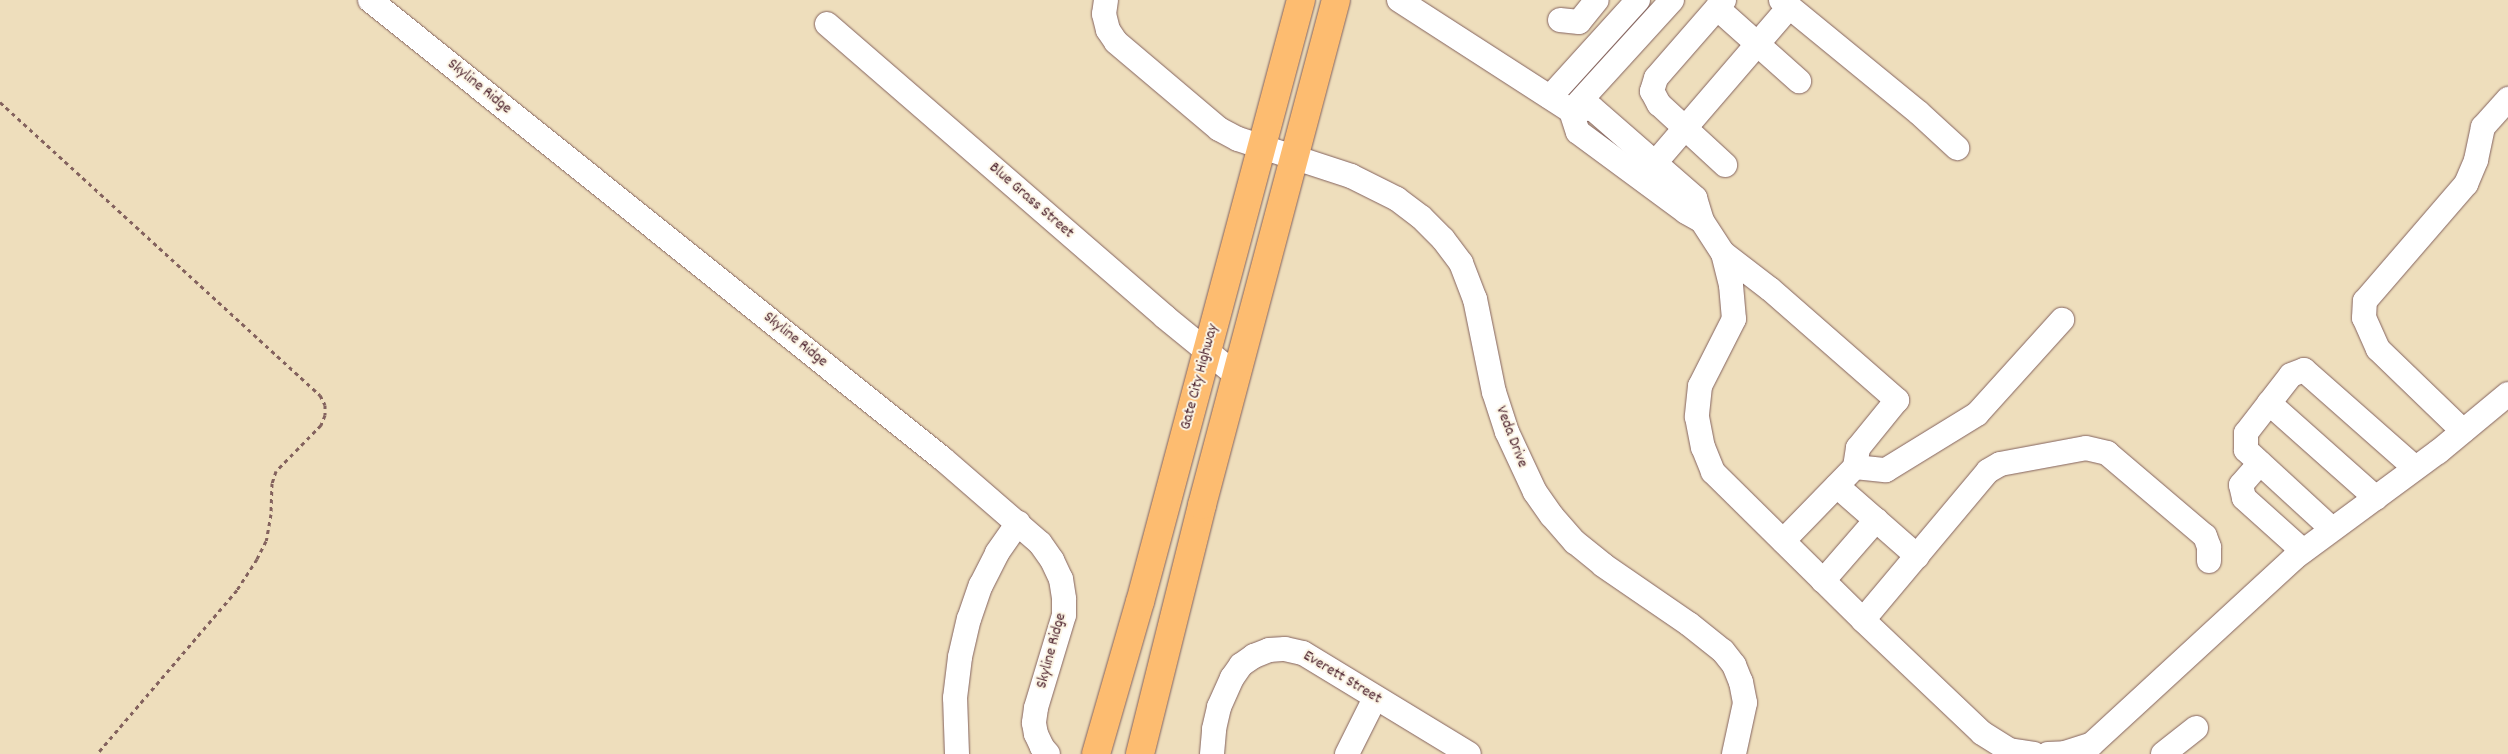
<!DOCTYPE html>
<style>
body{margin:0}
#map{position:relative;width:2508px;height:754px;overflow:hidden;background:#eedebc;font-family:Dekko,sans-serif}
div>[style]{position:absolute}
.path>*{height:3px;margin-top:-1.5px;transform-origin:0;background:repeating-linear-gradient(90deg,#83625e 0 4px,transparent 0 8px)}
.roads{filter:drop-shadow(0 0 1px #83625e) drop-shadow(0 0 1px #83625e)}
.minor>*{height:24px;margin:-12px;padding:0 12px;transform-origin:12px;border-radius:12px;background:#fff}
.major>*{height:28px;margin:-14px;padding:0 14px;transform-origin:14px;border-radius:14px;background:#fdbc70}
span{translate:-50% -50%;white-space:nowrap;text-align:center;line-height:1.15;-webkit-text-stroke:4px #fcf5e5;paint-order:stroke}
.street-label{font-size:16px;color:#4a1f2b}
</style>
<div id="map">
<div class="path">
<div style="left:0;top:102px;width:434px;rotate:42.5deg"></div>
<div style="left:320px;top:395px;width:11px;rotate:63deg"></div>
<div style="left:325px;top:405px;width:10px;rotate:90deg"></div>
<div style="left:325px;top:415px;width:11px;rotate:112deg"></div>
<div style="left:321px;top:425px;width:64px;rotate:134.4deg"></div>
<div style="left:276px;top:471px;width:13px;rotate:108deg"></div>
<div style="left:272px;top:483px;width:31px;rotate:92deg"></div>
<div style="left:271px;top:514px;width:27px;rotate:100deg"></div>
<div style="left:266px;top:541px;width:20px;rotate:117deg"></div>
<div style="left:257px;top:559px;width:37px;rotate:123deg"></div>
<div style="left:237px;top:590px;width:216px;rotate:130.5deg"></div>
</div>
<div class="roads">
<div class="minor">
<div style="left:370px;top:0;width:734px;rotate:38.7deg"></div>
<div style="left:943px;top:459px;width:128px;rotate:40.9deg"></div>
<div style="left:1040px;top:543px;width:21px;rotate:55deg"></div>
<div style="left:1052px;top:560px;width:21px;rotate:65deg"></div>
<div style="left:1061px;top:579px;width:20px;rotate:81deg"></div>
<div style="left:1064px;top:599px;width:16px;rotate:90deg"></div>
<div style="left:1064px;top:615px;width:97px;rotate:106.8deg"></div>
<div style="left:1036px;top:708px;width:15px;rotate:98deg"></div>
<div style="left:1034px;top:723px;width:11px;rotate:80deg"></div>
<div style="left:1036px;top:734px;width:14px;rotate:65deg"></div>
<div style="left:1042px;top:747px;width:9px;rotate:49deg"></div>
<div style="left:1106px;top:0;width:14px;rotate:98deg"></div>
<div style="left:1104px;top:14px;width:16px;rotate:76deg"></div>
<div style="left:1108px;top:30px;width:14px;rotate:56deg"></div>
<div style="left:1116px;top:42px;width:135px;rotate:40.2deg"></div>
<div style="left:1219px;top:129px;width:21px;rotate:28deg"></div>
<div style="left:1238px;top:139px;width:119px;rotate:18.1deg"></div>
<div style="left:1351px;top:176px;width:51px;rotate:26.6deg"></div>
<div style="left:1397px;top:199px;width:30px;rotate:37deg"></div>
<div style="left:1421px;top:217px;width:31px;rotate:45deg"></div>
<div style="left:1443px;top:239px;width:30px;rotate:53deg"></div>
<div style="left:1461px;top:263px;width:39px;rotate:69deg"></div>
<div style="left:1475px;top:299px;width:95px;rotate:78.5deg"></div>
<div style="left:1494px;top:392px;width:42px;rotate:72deg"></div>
<div style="left:1507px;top:432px;width:66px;rotate:65deg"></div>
<div style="left:1535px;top:492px;width:29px;rotate:55deg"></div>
<div style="left:1552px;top:516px;width:35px;rotate:49deg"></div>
<div style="left:1575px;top:542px;width:36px;rotate:39deg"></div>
<div style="left:1603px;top:565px;width:104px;rotate:34.5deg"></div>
<div style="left:1689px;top:624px;width:43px;rotate:38.5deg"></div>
<div style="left:1723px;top:651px;width:18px;rotate:52deg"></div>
<div style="left:1734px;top:665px;width:18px;rotate:68deg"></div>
<div style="left:1741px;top:682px;width:21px;rotate:79deg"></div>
<div style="left:1745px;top:703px;width:52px;rotate:102.2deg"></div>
<div style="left:1399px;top:0;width:205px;rotate:32.8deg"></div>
<div style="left:1571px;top:111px;width:22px;rotate:72deg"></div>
<div style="left:1578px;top:132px;width:134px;rotate:36.5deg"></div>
<div style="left:1686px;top:212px;width:18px;rotate:29deg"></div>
<div style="left:1724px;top:0;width:103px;rotate:131.1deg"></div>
<div style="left:1656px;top:78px;width:14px;rotate:107deg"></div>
<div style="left:1652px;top:91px;width:15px;rotate:62deg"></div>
<div style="left:1659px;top:104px;width:90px;rotate:42.7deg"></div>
<div style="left:1781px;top:0;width:178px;rotate:39.3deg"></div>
<div style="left:1919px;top:113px;width:52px;rotate:42.6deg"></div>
<div style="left:1717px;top:8px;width:110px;rotate:41.7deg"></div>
<div style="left:1560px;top:20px;width:19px;rotate:6deg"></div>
<div style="left:1579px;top:22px;width:28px;rotate:-51deg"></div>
<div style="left:827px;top:24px;width:447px;rotate:40.9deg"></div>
<div style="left:1165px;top:317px;width:92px;rotate:39.2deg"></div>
<div style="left:1550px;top:97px;width:131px;rotate:-47.8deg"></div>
<div style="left:1571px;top:111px;width:21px;rotate:-8deg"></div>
<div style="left:1592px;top:108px;width:137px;rotate:41.1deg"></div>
<div style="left:1695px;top:198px;width:24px;rotate:73deg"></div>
<div style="left:1702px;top:221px;width:38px;rotate:57deg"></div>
<div style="left:1723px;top:253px;width:33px;rotate:76deg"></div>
<div style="left:1731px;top:285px;width:34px;rotate:85deg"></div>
<div style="left:1734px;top:319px;width:75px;rotate:116.9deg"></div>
<div style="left:1700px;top:386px;width:31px;rotate:96deg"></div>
<div style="left:1697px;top:417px;width:31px;rotate:79deg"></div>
<div style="left:1703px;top:447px;width:27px;rotate:68deg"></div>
<div style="left:1713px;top:472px;width:211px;rotate:44.6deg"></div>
<div style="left:1863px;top:620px;width:164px;rotate:43.5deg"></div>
<div style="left:1982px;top:733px;width:32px;rotate:32deg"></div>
<div style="left:2009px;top:750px;width:25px;rotate:9deg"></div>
<div style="left:1571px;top:111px;width:150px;rotate:-47.7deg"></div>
<div style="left:1655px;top:163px;width:206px;rotate:-49.3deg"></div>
<div style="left:1789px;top:7px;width:7px;rotate:-106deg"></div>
<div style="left:1723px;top:253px;width:59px;rotate:37.5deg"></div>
<div style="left:1770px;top:289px;width:169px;rotate:41.2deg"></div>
<div style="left:1897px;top:400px;width:62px;rotate:129.1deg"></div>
<div style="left:1858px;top:448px;width:19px;rotate:99deg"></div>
<div style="left:1855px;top:467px;width:103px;rotate:134.2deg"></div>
<div style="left:2269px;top:403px;width:143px;rotate:41.6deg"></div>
<div style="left:2463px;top:431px;width:118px;rotate:-136deg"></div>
<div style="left:2378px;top:349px;width:34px;rotate:-114deg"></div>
<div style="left:2364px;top:318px;width:17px;rotate:-87deg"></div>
<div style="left:2365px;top:301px;width:155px;rotate:-49.2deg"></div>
<div style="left:2466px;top:184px;width:26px;rotate:-67deg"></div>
<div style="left:2476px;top:160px;width:34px;rotate:-78deg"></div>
<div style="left:2483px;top:127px;width:38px;rotate:-48deg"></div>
<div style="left:2260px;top:463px;width:29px;rotate:131deg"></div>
<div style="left:2241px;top:485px;width:13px;rotate:77deg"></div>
<div style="left:2244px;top:498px;width:79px;rotate:41.9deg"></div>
<div style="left:1855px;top:467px;width:31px;rotate:6deg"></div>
<div style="left:1886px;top:470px;width:107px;rotate:-31.6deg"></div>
<div style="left:1977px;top:414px;width:127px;rotate:-47.9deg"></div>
<div style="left:1837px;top:486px;width:52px;rotate:41.1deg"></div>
<div style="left:2332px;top:529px;width:117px;rotate:-137.4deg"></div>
<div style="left:2246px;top:450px;width:17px;rotate:-90deg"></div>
<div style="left:2246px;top:433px;width:73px;rotate:-52.2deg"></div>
<div style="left:2291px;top:375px;width:14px;rotate:-21deg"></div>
<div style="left:2304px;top:370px;width:148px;rotate:41.4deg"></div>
<div style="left:1823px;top:581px;width:81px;rotate:-49deg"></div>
<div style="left:1876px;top:520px;width:55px;rotate:41.3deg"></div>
<div style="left:1863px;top:620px;width:194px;rotate:-50deg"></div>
<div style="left:1988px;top:471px;width:14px;rotate:-30deg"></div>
<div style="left:2000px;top:464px;width:87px;rotate:-10.5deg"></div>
<div style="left:2086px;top:448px;width:22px;rotate:13deg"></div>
<div style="left:2107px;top:453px;width:128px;rotate:40.3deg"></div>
<div style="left:2205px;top:536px;width:12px;rotate:70deg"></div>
<div style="left:2209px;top:547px;width:14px;rotate:90deg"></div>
<div style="left:957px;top:754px;width:56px;rotate:-92deg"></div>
<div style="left:955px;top:698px;width:41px;rotate:-83deg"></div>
<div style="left:960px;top:657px;width:39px;rotate:-77deg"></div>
<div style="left:969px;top:619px;width:36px;rotate:-71deg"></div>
<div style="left:981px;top:585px;width:36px;rotate:-63deg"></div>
<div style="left:997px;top:553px;width:37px;rotate:-55deg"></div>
<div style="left:1212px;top:754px;width:25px;rotate:-85deg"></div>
<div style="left:1214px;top:729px;width:23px;rotate:-77deg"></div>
<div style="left:1219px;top:707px;width:32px;rotate:-66deg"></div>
<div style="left:1232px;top:678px;width:16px;rotate:-55deg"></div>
<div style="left:1241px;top:665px;width:16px;rotate:-35deg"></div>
<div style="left:1254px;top:656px;width:16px;rotate:-22deg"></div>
<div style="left:1269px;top:650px;width:16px;rotate:-4deg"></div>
<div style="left:1285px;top:649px;width:18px;rotate:13deg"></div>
<div style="left:1303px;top:653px;width:194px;rotate:31.3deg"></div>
<div style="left:1347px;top:754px;width:63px;rotate:-63.4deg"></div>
<div style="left:2048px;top:754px;width:17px;rotate:-3deg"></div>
<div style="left:2065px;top:753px;width:28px;rotate:-18deg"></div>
<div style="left:2092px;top:744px;width:275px;rotate:-42.6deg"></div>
<div style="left:2294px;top:558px;width:179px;rotate:-36.4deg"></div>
<div style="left:2438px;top:452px;width:91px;rotate:-39.6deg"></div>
<div style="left:2163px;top:754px;width:42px;rotate:-38.2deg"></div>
</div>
<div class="major">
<div style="left:1096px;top:754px;width:158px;rotate:-73.9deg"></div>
<div style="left:1140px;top:602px;width:623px;rotate:-75.03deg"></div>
<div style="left:1140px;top:754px;width:257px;rotate:-76deg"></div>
<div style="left:1202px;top:505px;width:522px;rotate:-75.14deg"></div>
</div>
</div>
<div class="street-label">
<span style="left:479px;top:87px;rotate:39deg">Skyline Ridge</span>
<span style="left:1031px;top:201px;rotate:41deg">Blue Grass Street</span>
<span style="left:795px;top:340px;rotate:39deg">Skyline Ridge</span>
<span style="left:1200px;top:377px;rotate:-75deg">Gate City Highway</span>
<span style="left:1511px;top:437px;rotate:69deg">Veda Drive</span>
<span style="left:1052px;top:651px;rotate:-75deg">Skyline Ridge</span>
<span style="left:1342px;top:678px;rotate:31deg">Everett Street</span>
</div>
</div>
